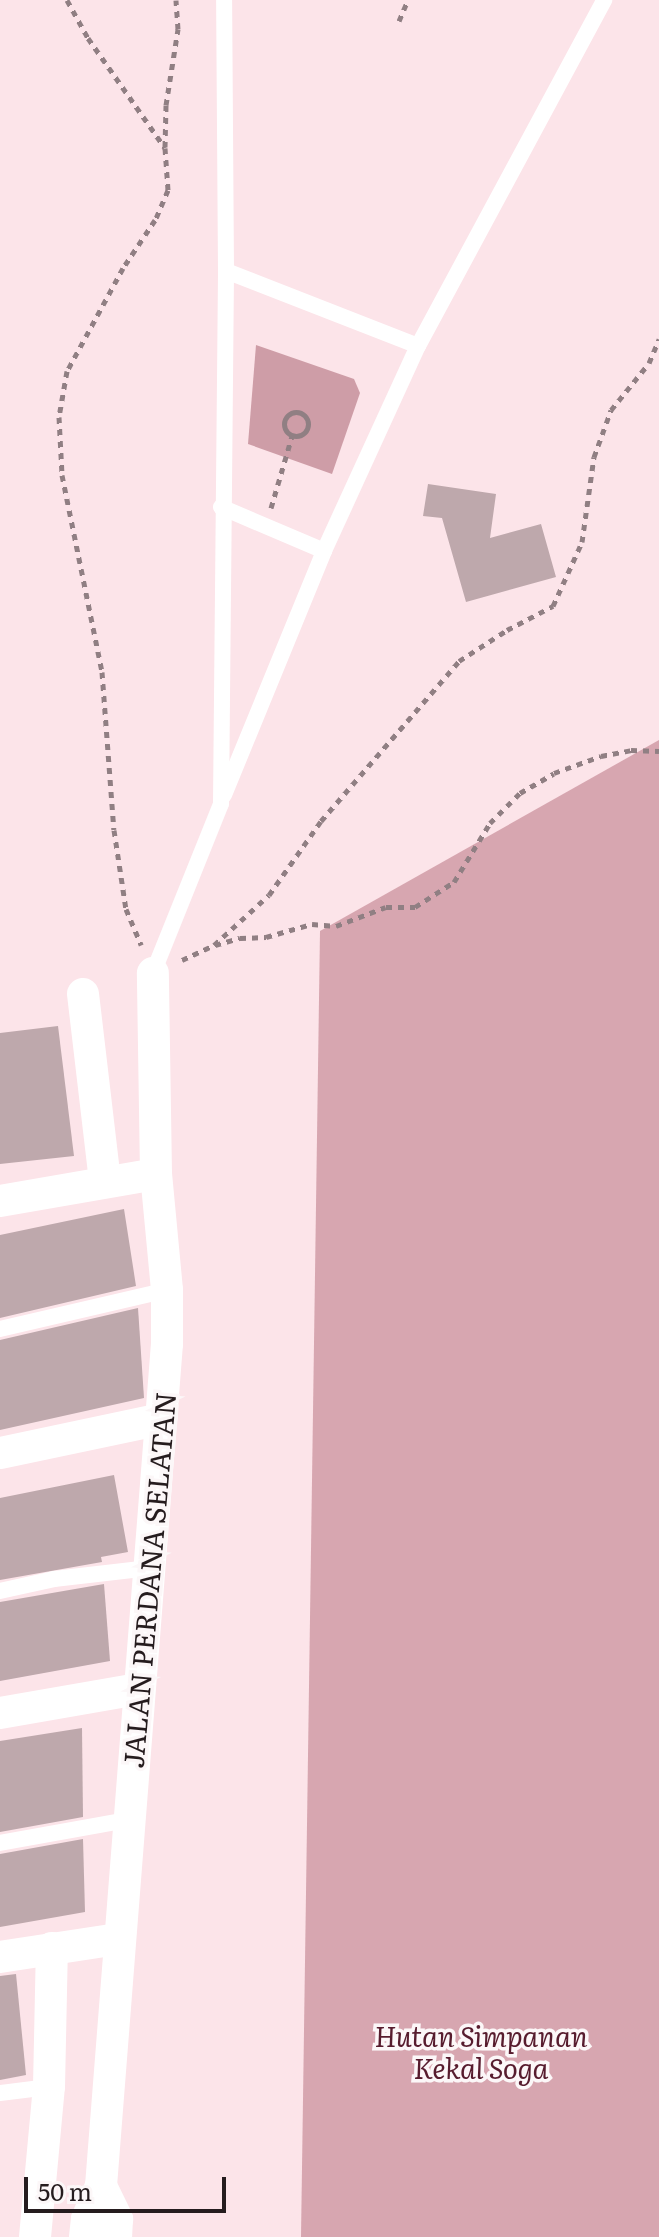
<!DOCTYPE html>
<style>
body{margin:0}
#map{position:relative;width:659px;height:2237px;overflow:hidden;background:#fce4e9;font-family:Literata,serif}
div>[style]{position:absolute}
.forest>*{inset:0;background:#d7a6b0}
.water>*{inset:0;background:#ce9da7}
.building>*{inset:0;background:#bea8ac}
.path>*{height:5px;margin-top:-2.5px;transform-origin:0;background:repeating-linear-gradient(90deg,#907f83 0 6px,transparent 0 12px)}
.path>.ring{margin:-2.5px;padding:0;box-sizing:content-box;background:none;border:5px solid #907f83;border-radius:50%}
.service>*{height:16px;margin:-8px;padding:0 8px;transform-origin:8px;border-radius:8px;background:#fff}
.minor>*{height:32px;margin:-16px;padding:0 16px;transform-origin:16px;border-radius:16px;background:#fff}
span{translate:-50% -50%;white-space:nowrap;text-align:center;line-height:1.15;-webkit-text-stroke:7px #fcf7f8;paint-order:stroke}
.street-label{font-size:28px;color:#251c1e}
.park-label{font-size:28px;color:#571c2e;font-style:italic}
.scale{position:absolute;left:24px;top:2177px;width:202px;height:36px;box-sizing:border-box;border:4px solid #251c1e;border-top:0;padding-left:10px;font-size:24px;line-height:28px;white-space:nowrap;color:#251c1e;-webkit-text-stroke:6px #fcf7f8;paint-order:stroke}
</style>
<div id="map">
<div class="forest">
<div style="clip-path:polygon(659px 740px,659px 2237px,301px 2237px,320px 931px)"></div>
</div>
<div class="water">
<div style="clip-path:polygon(256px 345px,354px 379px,360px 393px,332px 474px,248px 444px)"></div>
</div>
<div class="building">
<div style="clip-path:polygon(428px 484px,496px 494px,490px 538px,541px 524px,556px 577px,466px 602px,442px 518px,423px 516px)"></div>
<div style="clip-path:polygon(58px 1026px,74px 1156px,0 1164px,0 1033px)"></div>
<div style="clip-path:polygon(124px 1209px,136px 1286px,0 1318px,0 1235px)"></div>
<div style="clip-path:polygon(138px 1308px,144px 1398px,0 1430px,0 1340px)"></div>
<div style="clip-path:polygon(114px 1475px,128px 1552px,101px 1557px,102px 1562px,0 1580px,0 1498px)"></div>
<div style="clip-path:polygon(104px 1584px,110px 1661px,0 1681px,0 1602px)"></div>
<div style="clip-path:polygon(82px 1728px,83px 1817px,0 1832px,0 1741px)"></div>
<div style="clip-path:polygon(83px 1839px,85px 1912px,0 1927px,0 1854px)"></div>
<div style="clip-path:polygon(16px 1974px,26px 2075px,0 2080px,0 1976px)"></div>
</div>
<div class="path">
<div style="left:67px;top:0;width:43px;rotate:61.1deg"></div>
<div style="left:88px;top:38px;width:134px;rotate:55deg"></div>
<div style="left:165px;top:148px;width:42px;rotate:85.9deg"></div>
<div style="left:168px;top:190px;width:33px;rotate:113deg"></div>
<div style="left:155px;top:220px;width:58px;rotate:123.7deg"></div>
<div style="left:123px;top:268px;width:117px;rotate:118.5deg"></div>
<div style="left:67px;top:371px;width:47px;rotate:99.9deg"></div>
<div style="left:59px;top:417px;width:58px;rotate:87deg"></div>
<div style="left:62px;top:475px;width:201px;rotate:78.5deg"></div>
<div style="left:102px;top:672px;width:158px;rotate:85.7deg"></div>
<div style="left:114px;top:830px;width:80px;rotate:81.4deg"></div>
<div style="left:126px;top:909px;width:39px;rotate:67deg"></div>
<div style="left:399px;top:21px;width:23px;rotate:-67deg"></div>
<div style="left:165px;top:147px;width:42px;rotate:-88.6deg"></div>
<div style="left:166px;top:105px;width:77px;rotate:-81deg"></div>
<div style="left:178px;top:29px;width:29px;rotate:-94deg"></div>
<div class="ring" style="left:284px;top:412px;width:19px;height:19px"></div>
<div style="left:271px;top:508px;width:75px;rotate:-73.7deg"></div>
<div style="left:215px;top:945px;width:26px;rotate:-16deg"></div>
<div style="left:240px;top:938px;width:26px;rotate:-2deg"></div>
<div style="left:266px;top:937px;width:48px;rotate:-15.8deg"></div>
<div style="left:312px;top:924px;width:24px;rotate:5deg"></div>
<div style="left:336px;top:926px;width:53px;rotate:-20.8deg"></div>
<div style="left:386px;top:907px;width:29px"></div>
<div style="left:415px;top:907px;width:46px;rotate:-32.7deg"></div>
<div style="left:454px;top:882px;width:69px;rotate:-58.6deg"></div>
<div style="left:490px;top:823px;width:42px;rotate:-45deg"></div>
<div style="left:520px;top:793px;width:39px;rotate:-30deg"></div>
<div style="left:554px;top:773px;width:50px;rotate:-19.9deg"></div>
<div style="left:601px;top:756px;width:31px;rotate:-11deg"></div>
<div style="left:631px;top:750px;width:28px;rotate:2deg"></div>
<div style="left:182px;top:960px;width:35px;rotate:-25deg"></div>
<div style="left:214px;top:945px;width:74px;rotate:-42.3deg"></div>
<div style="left:269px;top:895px;width:90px;rotate:-54.9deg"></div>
<div style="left:321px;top:821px;width:211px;rotate:-49.2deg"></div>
<div style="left:459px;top:661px;width:57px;rotate:-32.9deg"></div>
<div style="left:507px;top:630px;width:52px;rotate:-27.6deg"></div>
<div style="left:553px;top:606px;width:70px;rotate:-65.6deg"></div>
<div style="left:582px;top:542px;width:86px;rotate:-82deg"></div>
<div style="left:594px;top:457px;width:50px;rotate:-70.1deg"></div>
<div style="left:611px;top:410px;width:60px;rotate:-51deg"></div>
<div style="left:649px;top:363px;width:26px;rotate:-67deg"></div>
</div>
<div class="service">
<div style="left:226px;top:271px;width:206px;rotate:21.3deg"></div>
<div style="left:221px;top:507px;width:112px;rotate:23.1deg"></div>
<div style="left:224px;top:795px;width:264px;rotate:-67.7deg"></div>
<div style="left:324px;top:551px;width:226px;rotate:-65.4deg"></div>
<div style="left:418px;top:346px;width:393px;rotate:-61.7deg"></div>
<div style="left:153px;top:973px;width:182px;rotate:-68.1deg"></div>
<div style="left:221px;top:804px;width:533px;rotate:-89.46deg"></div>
<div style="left:226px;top:271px;width:271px;rotate:-90.4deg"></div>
<div style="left:0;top:1329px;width:171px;rotate:-13.1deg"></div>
<div style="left:0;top:1591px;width:55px;rotate:-12.5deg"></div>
<div style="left:54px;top:1579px;width:96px;rotate:-6.6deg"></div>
<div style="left:0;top:1843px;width:130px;rotate:-10.2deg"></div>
<div style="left:0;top:2093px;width:49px;rotate:-7deg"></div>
</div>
<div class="minor">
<div style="left:83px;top:994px;width:188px;rotate:83.3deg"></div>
<div style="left:0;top:1201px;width:158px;rotate:-9.8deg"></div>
<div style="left:0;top:1453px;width:165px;rotate:-11.9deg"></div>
<div style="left:0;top:1713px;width:140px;rotate:-9.9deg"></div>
<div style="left:0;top:1957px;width:119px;rotate:-8.7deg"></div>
<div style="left:101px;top:2186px;width:37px;rotate:64deg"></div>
<div style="left:117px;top:2219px;width:18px;rotate:93deg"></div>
<div style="left:35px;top:2237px;width:151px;rotate:-84.7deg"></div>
<div style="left:49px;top:2087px;width:139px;rotate:-88.8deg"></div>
<div style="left:85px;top:2237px;width:18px;rotate:-84deg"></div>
<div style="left:87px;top:2219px;width:36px;rotate:-67deg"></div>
<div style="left:101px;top:2186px;width:845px;rotate:-85.52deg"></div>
<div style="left:167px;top:1344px;width:54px;rotate:-90deg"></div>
<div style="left:167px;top:1290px;width:117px;rotate:-95.4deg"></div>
<div style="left:156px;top:1174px;width:201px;rotate:-90.9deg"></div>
</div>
<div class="street-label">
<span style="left:148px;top:1580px;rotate:-85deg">JALAN PERDANA SELATAN</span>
</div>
<div class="park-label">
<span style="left:481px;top:2051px">Hutan Simpanan<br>Kekal Soga</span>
</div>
<div class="scale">50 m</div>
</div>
